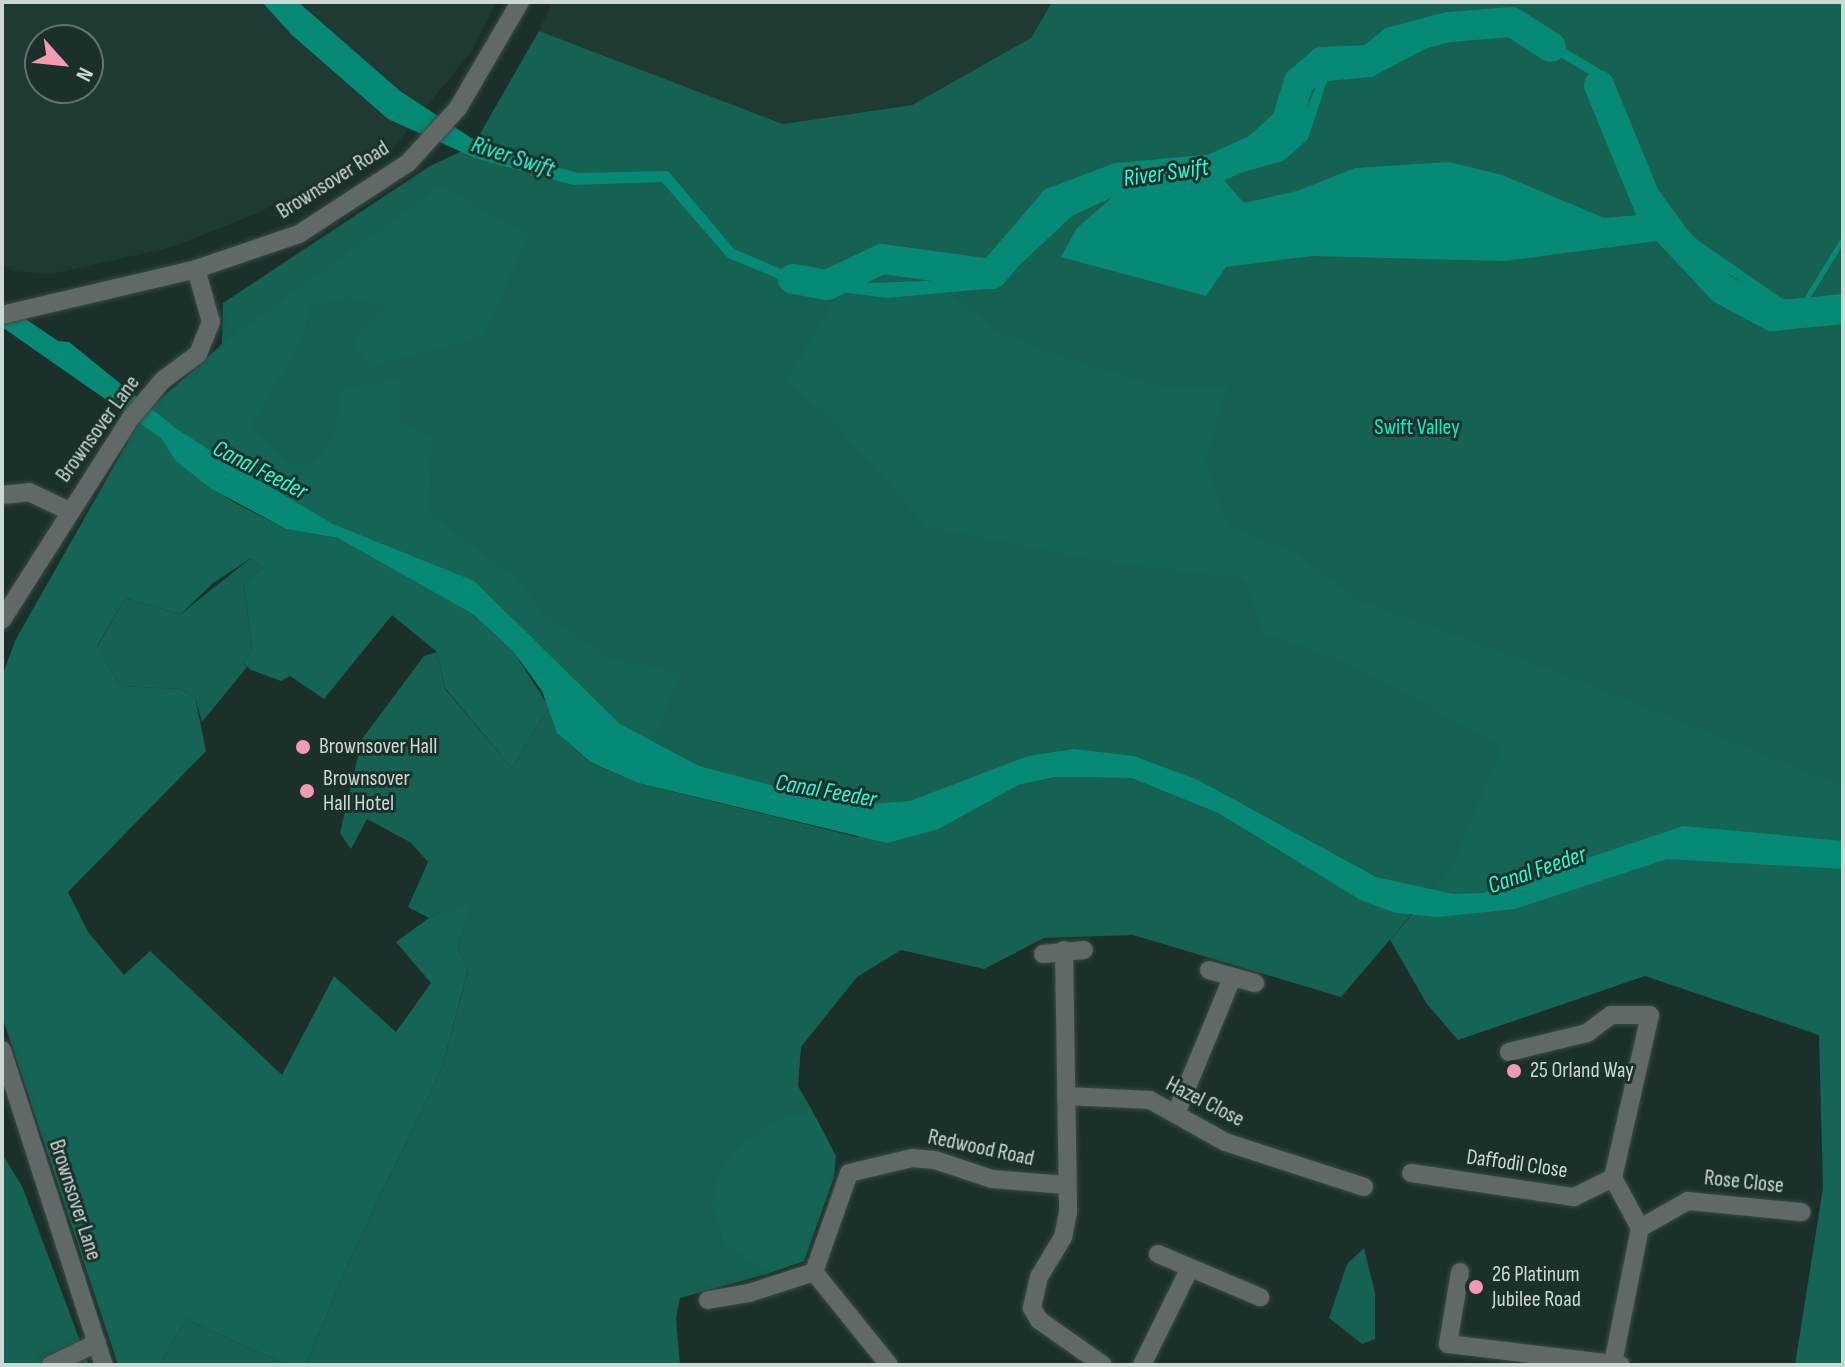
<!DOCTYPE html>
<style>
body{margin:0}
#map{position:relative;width:1845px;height:1367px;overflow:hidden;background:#1c302b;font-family:"Sofia Sans Condensed",sans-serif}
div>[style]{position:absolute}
.built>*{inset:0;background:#1e3a33}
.green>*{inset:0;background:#156152}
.forest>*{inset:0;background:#146556}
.water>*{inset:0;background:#078a75}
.stream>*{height:5px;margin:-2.5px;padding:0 2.5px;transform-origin:2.5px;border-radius:2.5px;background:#078a75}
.river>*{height:30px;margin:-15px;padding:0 15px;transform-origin:15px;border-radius:15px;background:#078a75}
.roads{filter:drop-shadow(0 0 2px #384b46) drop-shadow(0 0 2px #384b46)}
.minor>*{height:18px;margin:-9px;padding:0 9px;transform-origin:9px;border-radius:9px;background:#606967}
.dots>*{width:22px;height:22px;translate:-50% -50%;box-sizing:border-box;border:4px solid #1c302b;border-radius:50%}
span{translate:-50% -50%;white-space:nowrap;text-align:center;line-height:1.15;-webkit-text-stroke:6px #1c302b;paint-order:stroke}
.street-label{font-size:22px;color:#ccd8d4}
.park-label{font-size:22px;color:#04f3cf}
.poi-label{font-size:22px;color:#ccd8d4}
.left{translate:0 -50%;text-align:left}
.water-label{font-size:24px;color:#26fcd7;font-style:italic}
.frame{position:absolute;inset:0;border:4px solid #ccd8d4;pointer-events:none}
.north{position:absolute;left:24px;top:24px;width:80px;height:80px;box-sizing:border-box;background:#1c302b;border:2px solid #62736f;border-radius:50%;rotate:117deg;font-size:22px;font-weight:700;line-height:32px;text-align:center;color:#ccd8d4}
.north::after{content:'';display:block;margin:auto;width:28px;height:36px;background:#f19ab2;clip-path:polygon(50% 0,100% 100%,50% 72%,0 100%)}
</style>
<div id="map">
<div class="built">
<div style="clip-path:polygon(evenodd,2px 2px,496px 2px,472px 51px,392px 149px,255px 214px,172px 247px,52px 274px,12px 271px,2px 264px,2px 2px,40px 40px,88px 40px,88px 88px,40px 88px,40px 40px)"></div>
<div style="clip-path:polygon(552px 2px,1052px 2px,1031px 38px,912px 105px,783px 124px,539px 31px)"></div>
</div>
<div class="green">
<div style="clip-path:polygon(1052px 2px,1843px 2px,1843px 882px,1383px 895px,1166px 779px,1071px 763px,915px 817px,692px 782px,347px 537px,148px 411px,222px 344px,223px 303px,430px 166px,473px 146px,539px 31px,783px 124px,912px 105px,1031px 38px)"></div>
<div style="clip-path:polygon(251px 558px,263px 568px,244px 584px,252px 649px,243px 663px,247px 667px,202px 722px,195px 697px,180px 689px,120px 686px,97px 647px,125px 598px,181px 614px)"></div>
<div style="clip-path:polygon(437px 652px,445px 689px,512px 768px,549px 707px,557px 733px,589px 762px,638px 783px,857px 837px,939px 829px,1019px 785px,1055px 777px,1131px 778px,1218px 813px,1360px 900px,1411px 915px,1341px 997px,1133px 935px,1044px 938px,984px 969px,901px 950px,857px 977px,801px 1047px,798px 1086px,814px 1114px,784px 1114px,724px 1243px,767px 1274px,680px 1298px,676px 1318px,680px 1365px,306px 1365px,349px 1261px,442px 1068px,468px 971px,458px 947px,471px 901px,429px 918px,408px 907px,428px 862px,410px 842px,367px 819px,351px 849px,340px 833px,362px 739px,424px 656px)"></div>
<div style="clip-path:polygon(2px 1154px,22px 1186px,89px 1365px,2px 1365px)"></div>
<div style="clip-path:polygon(1364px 1248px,1375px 1293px,1375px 1339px,1362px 1344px,1329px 1318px,1347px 1264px)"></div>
<div style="clip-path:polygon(186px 1319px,287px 1365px,159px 1365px)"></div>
</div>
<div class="forest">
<div style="clip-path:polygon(439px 186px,530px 233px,483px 337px,369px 368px,352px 340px,385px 307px,348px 297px,309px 308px,305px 336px,250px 428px,290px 464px,314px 463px,334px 436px,342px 388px,400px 378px,400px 423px,432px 435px,429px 512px,517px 578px,543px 613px,610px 657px,681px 673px,653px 743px,620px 724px,474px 581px,333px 524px,207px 450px,150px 408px,239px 331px)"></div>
<div style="clip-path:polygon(940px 285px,999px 332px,1062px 356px,1161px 386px,1228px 387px,1205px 461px,1227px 525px,1291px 550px,1361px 601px,1562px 673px,1843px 786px,1843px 1365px,1795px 1365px,1823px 1188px,1819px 1035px,1645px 976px,1458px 1040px,1427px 1004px,1390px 940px,1451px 869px,1502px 747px,1345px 662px,1263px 634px,1245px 579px,1107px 563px,927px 527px,833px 422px,786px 381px,840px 291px)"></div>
<div style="clip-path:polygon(139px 422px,162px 438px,191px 473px,233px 502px,286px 529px,338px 538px,449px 596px,513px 651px,549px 707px,512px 768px,445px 688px,437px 652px,392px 615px,324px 699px,290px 676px,281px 681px,251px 670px,243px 663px,252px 649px,244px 584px,263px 568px,251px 558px,213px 583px,181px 614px,125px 598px,97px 646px,120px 686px,180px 689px,195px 697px,206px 751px,68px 892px,88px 932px,124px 975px,150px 951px,282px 1075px,334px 976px,396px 1032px,431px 983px,396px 942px,429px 918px,472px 900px,458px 947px,468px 970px,442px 1068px,349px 1261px,306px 1365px,287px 1365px,186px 1319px,159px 1365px,118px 1365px,2px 1016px,2px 676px,16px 639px)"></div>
<div style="clip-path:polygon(784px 1114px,814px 1114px,836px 1156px,834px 1177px,804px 1261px,767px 1274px,724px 1244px,712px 1202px,721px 1170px,741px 1145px)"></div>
</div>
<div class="water">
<div style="clip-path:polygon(262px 2px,298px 2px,400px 91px,485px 147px,578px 173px,668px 171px,734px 249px,788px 272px,840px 284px,985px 279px,1064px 206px,1111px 184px,1191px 175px,1193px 169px,1218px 174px,1272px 154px,1296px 131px,1323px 72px,1368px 66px,1391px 47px,1481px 21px,1527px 26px,1600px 69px,1649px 177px,1692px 236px,1781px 298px,1816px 305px,1843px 302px,1843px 314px,1779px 309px,1687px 244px,1642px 181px,1594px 77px,1523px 35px,1484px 29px,1463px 41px,1438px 42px,1372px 77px,1327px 81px,1308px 139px,1283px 161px,1222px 178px,1244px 203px,1297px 191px,1355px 168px,1449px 162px,1502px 175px,1604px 218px,1652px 214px,1673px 239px,1504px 261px,1312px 256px,1226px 267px,1206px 296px,1061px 257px,1077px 228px,1113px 197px,1072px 216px,995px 288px,887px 298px,796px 286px,728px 258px,662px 182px,573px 185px,475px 158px,388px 119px,292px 35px)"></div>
<div style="clip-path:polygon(2px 303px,58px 341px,69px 342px,174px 427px,234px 466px,333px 524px,474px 581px,620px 724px,699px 766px,842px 804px,868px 804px,910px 801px,1028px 756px,1074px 749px,1134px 756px,1198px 780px,1376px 877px,1453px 894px,1483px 893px,1683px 826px,1843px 841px,1843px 869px,1667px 859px,1515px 909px,1438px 917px,1396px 913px,1360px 900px,1218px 813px,1131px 778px,1055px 777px,1019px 785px,939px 829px,887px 843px,638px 783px,590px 762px,557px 733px,542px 691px,513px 651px,473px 614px,338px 538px,286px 529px,210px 488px,176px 461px,161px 438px,2px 327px)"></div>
</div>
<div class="stream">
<div style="left:1796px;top:315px;width:89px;rotate:-58.3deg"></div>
</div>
<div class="river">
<div style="left:1599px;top:85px;width:139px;rotate:67.7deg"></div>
<div style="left:1652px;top:214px;width:103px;rotate:47deg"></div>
<div style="left:1722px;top:289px;width:57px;rotate:28.4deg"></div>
<div style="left:1772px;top:316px;width:71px;rotate:-5.6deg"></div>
<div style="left:793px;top:279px;width:35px;rotate:10deg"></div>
<div style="left:827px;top:285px;width:61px;rotate:-25.3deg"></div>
<div style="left:882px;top:259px;width:111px;rotate:7.8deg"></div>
<div style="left:992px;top:274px;width:95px;rotate:-49.3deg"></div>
<div style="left:1054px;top:202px;width:68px;rotate:-20.6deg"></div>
<div style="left:1118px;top:178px;width:95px;rotate:-5.4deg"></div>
<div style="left:1213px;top:169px;width:48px;rotate:-24.4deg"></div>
<div style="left:1257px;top:149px;width:39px;rotate:-42deg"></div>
<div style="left:1286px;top:123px;width:43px;rotate:-72.4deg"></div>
<div style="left:1299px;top:82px;width:30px;rotate:-41deg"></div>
<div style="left:1322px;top:62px;width:48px;rotate:-2.4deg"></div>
<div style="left:1370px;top:60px;width:28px;rotate:-39deg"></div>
<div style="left:1392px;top:42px;width:58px;rotate:-15deg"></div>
<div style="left:1448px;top:27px;width:64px;rotate:-4.5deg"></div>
<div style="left:1512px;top:22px;width:46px;rotate:32.7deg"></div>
</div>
<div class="roads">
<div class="minor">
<div style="left:2px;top:315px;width:199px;rotate:-13.3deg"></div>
<div style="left:196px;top:269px;width:109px;rotate:-18.8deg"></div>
<div style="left:299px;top:234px;width:130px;rotate:-33.1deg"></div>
<div style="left:408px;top:163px;width:74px;rotate:-47.7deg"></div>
<div style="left:458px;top:108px;width:123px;rotate:-59.7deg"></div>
<div style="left:2px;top:495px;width:27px;rotate:-6deg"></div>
<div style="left:29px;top:492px;width:44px;rotate:25.4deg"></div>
<div style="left:2px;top:620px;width:238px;rotate:-57.5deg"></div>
<div style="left:130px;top:419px;width:51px;rotate:-49.8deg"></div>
<div style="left:163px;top:380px;width:44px;rotate:-36.6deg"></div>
<div style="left:198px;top:354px;width:35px;rotate:-68deg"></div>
<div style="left:211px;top:322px;width:55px;rotate:-105.8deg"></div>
<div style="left:1064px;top:950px;width:262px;rotate:89.1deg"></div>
<div style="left:1068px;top:1212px;width:25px;rotate:101deg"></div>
<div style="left:1063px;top:1237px;width:47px;rotate:121deg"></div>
<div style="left:1039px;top:1277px;width:32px;rotate:103deg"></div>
<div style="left:1032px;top:1308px;width:14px;rotate:60deg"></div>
<div style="left:1039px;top:1320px;width:78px;rotate:35.1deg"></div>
<div style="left:1043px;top:954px;width:41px;rotate:-5.6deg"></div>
<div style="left:1209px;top:970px;width:48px;rotate:15.8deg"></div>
<div style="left:2px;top:1050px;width:331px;rotate:72.1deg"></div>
<div style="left:1509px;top:1052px;width:80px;rotate:-13.7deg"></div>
<div style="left:1587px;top:1033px;width:30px;rotate:-37deg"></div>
<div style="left:1611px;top:1015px;width:39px"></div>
<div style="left:1650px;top:1015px;width:167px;rotate:102.8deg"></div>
<div style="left:1613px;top:1178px;width:57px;rotate:61.6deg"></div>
<div style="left:1640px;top:1228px;width:138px;rotate:101.3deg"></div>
<div style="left:1066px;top:1096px;width:84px;rotate:2.7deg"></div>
<div style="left:1150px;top:1100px;width:86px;rotate:29.2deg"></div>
<div style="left:1225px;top:1142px;width:146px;rotate:17.9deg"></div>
<div style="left:1177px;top:1111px;width:144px;rotate:-67.5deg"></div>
<div style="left:1411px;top:1173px;width:165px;rotate:8.4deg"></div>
<div style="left:1574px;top:1197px;width:43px;rotate:-26deg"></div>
<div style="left:1640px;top:1228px;width:55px;rotate:-29.4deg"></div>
<div style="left:1688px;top:1201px;width:114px;rotate:5.6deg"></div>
<div style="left:1158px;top:1254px;width:111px;rotate:22.9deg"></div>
<div style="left:814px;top:1272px;width:105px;rotate:-70.5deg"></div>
<div style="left:849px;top:1173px;width:65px;rotate:-13.4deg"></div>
<div style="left:912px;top:1158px;width:23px;rotate:5deg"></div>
<div style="left:935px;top:1160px;width:60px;rotate:18.4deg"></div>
<div style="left:992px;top:1179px;width:74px;rotate:4.6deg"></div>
<div style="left:1460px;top:1272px;width:73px;rotate:99.5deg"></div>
<div style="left:1448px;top:1344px;width:174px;rotate:6.9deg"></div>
<div style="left:708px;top:1300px;width:42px;rotate:-9.7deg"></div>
<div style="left:749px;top:1293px;width:68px;rotate:-17.9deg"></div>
<div style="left:814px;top:1272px;width:119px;rotate:51.1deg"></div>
<div style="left:51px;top:1365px;width:51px;rotate:-25.6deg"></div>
<div style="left:1142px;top:1365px;width:106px;rotate:-63.7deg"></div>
</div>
</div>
<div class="dots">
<div style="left:303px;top:747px;background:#f19ab2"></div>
<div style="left:307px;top:791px;background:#f19ab2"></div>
<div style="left:1514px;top:1071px;background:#f19ab2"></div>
<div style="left:1476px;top:1287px;background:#f19ab2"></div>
</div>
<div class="street-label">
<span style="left:333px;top:180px;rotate:-32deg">Brownsover Road</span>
<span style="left:98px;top:429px;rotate:-54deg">Brownsover Lane</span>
<span style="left:1205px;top:1102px;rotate:27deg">Hazel Close</span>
<span style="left:981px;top:1148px;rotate:12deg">Redwood Road</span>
<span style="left:1517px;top:1164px;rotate:8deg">Daffodil Close</span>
<span style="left:1744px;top:1182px;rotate:6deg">Rose Close</span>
<span style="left:75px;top:1200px;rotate:72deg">Brownsover Lane</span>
</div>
<div class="park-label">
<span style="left:1417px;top:428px">Swift Valley</span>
</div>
<div class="poi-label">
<span class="left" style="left:319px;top:747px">Brownsover Hall</span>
<span class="left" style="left:323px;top:791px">Brownsover<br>Hall Hotel</span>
<span class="left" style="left:1530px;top:1071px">25 Orland Way</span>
<span class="left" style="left:1492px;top:1287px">26 Platinum<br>Jubilee Road</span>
</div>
<div class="water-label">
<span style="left:513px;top:157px;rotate:18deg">River Swift</span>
<span style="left:1166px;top:173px;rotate:-8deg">River Swift</span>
<span style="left:260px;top:470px;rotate:27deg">Canal Feeder</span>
<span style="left:826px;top:791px;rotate:10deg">Canal Feeder</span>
<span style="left:1537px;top:870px;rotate:-19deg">Canal Feeder</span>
</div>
<div class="frame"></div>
<div class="north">N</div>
</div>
